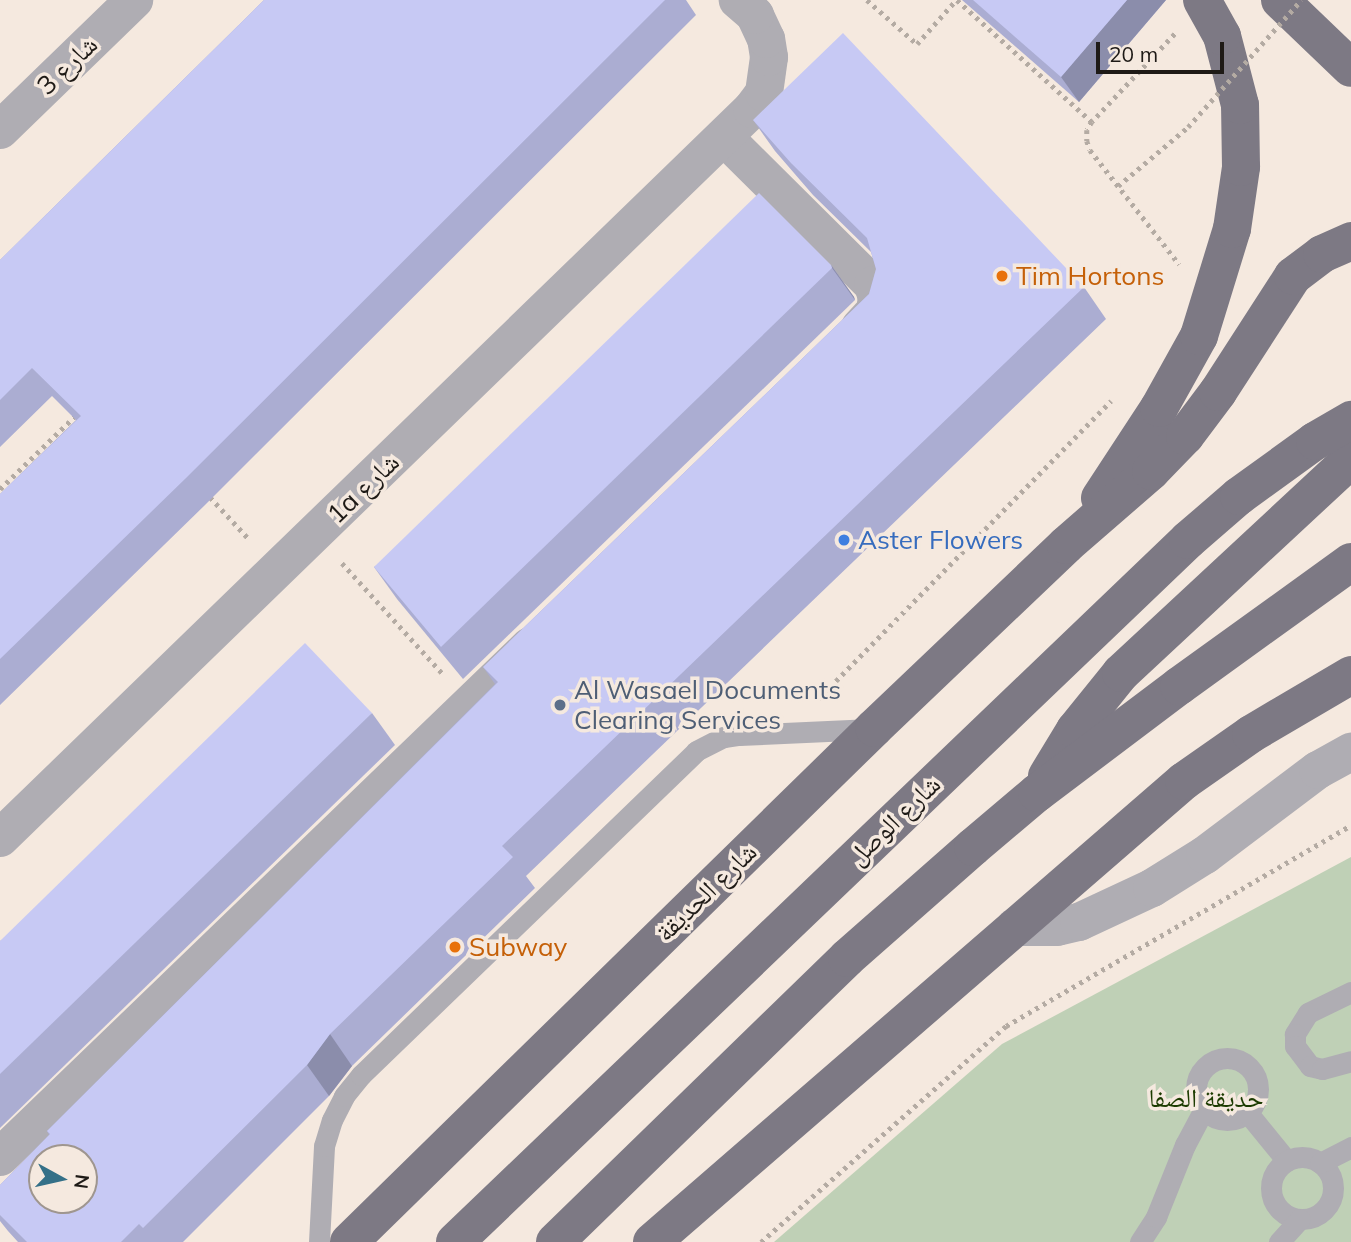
<!DOCTYPE html>
<meta charset="utf-8">
<style>
body{margin:0}
#map{position:relative;width:1351px;height:1242px;overflow:hidden;background:#f5e9df;font-family:Mulish,"Noto Naskh Arabic",sans-serif}
div>[style]{position:absolute}
.green>*{inset:0;background:#bfd0b6}
.path>*{height:4.5px;margin-top:-2.25px;transform-origin:0;background:repeating-linear-gradient(90deg,#b4aba3 0 3.5px,transparent 0 8.5px)}
.lane>*{height:21px;margin:-10.5px;padding:0 10.5px;transform-origin:10.5px;border-radius:10.5px;background:#afadb3}
.lane>.ring{margin:-10.5px;padding:0;box-sizing:content-box;background:none;border:21px solid #afadb3;border-radius:50%}
.street>*{height:38px;margin:-19px;padding:0 19px;transform-origin:19px;border-radius:19px;background:#afadb3}
.primary>*{height:38px;margin:-19px;padding:0 19px;transform-origin:19px;border-radius:19px;background:#7d7984}
.path-bridge>*{height:4.5px;margin-top:-2.25px;transform-origin:0;background:repeating-linear-gradient(90deg,#b4aba3 0 3.5px,transparent 0 8.5px)}
.wall>*{inset:0;background:#abadd2}
.shaded-wall>*{inset:0;background:#8b8dab}
.building>*{inset:0;background:#c7c9f4}
.dots>*{width:19px;height:19px;translate:-50% -50%;box-sizing:border-box;border:4px solid #f5e9df;border-radius:50%}
span{translate:-50% -50%;white-space:nowrap;text-align:center;line-height:1.15;-webkit-text-stroke:7px #f5e9df;paint-order:stroke}
.street-label{font-size:26px;color:#1e1a16}
.food-label{font-size:26px;color:#c56008}
.left{translate:0 -50%;text-align:left}
.shop-label{font-size:26px;color:#366cbe}
.service-label{font-size:26px;color:#4e5e75}
.park-label{font-size:26px;color:#1c3b01}
.north{position:absolute;left:28px;top:1144px;width:70px;height:70px;box-sizing:border-box;background:#f5e9df;border:2px solid #9f968f;border-radius:50%;rotate:98deg;font-size:19px;font-weight:700;line-height:28px;text-align:center;color:#1e1a16}
.north::after{content:'';display:block;margin:auto;width:24px;height:32px;background:#347088;clip-path:polygon(50% 0,100% 100%,50% 72%,0 100%)}
.scale{position:absolute;left:1096px;top:42px;width:128px;height:32px;box-sizing:border-box;border:4px solid #1e1a16;border-top:0;padding-left:9px;font-size:21px;line-height:24px;white-space:nowrap;color:#1e1a16;-webkit-text-stroke:5px #f5e9df;paint-order:stroke}
</style>
<div id="map">
<div class="green">
<div style="clip-path:polygon(1351px 857px,1351px 1242px,774px 1242px,1002px 1044px)"></div>
</div>
<div class="path">
<div style="left:867px;top:0;width:67px;rotate:41.3deg"></div>
<div style="left:917px;top:44px;width:59px;rotate:-48.4deg"></div>
<div style="left:957px;top:0;width:182px;rotate:42.1deg"></div>
<div style="left:1175px;top:34px;width:121px;rotate:133.3deg"></div>
<div style="left:1092px;top:122px;width:9px;rotate:122deg"></div>
<div style="left:1087px;top:130px;width:11px;rotate:90deg"></div>
<div style="left:1087px;top:141px;width:9px;rotate:72deg"></div>
<div style="left:1090px;top:150px;width:145px;rotate:52deg"></div>
<div style="left:1118px;top:186px;width:92px;rotate:-40.1deg"></div>
<div style="left:0;top:489px;width:107px;rotate:-44.2deg"></div>
<div style="left:210px;top:497px;width:57px;rotate:47.1deg"></div>
<div style="left:342px;top:563px;width:149px;rotate:47.7deg"></div>
<div style="left:818px;top:699px;width:418px;rotate:-45.5deg"></div>
<div style="left:761px;top:1242px;width:327px;rotate:-41.4deg"></div>
<div style="left:1006px;top:1026px;width:399px;rotate:-30.2deg"></div>
</div>
<div class="lane">
<div style="left:1351px;top:992px;width:48px;rotate:154deg"></div>
<div style="left:1308px;top:1013px;width:25px;rotate:122deg"></div>
<div style="left:1295px;top:1034px;width:12px;rotate:90deg"></div>
<div style="left:1295px;top:1046px;width:25px;rotate:53deg"></div>
<div style="left:1310px;top:1066px;width:12px;rotate:14deg"></div>
<div style="left:1322px;top:1069px;width:30px;rotate:-15deg"></div>
<div class="ring" style="left:1196px;top:1058px;width:41px;height:41px"></div>
<div style="left:1247px;top:1112px;width:63px;rotate:50.8deg"></div>
<div class="ring" style="left:1271px;top:1157px;width:41px;height:41px"></div>
<div style="left:1320px;top:1163px;width:35px;rotate:-27deg"></div>
<div style="left:319px;top:1242px;width:96px;rotate:-87deg"></div>
<div style="left:324px;top:1146px;width:27px;rotate:-73deg"></div>
<div style="left:332px;top:1120px;width:27px;rotate:-63deg"></div>
<div style="left:344px;top:1096px;width:27px;rotate:-51deg"></div>
<div style="left:361px;top:1075px;width:466px;rotate:-44deg"></div>
<div style="left:696px;top:751px;width:31px;rotate:-27deg"></div>
<div style="left:724px;top:737px;width:15px;rotate:-8deg"></div>
<div style="left:739px;top:735px;width:133px;rotate:-2.6deg"></div>
<div style="left:1140px;top:1242px;width:30px;rotate:-57deg"></div>
<div style="left:1156px;top:1217px;width:78px;rotate:-68.1deg"></div>
<div style="left:1185px;top:1145px;width:40px;rotate:-62deg"></div>
<div style="left:1279px;top:1242px;width:31px;rotate:-48deg"></div>
</div>
<div class="street">
<div style="left:0;top:130px;width:187px;rotate:-44.1deg"></div>
<div style="left:725px;top:138px;width:209px;rotate:44.8deg"></div>
<div style="left:873px;top:285px;width:14px;rotate:73deg"></div>
<div style="left:877px;top:298px;width:13px;rotate:99deg"></div>
<div style="left:875px;top:311px;width:22px;rotate:133deg"></div>
<div style="left:0;top:838px;width:1047px;rotate:-44.11deg"></div>
<div style="left:752px;top:109px;width:20px;rotate:-53deg"></div>
<div style="left:764px;top:93px;width:36px;rotate:-82deg"></div>
<div style="left:769px;top:57px;width:18px;rotate:-99deg"></div>
<div style="left:766px;top:39px;width:26px;rotate:-115deg"></div>
<div style="left:755px;top:15px;width:23px;rotate:-139deg"></div>
<div style="left:1015px;top:927px;width:42px"></div>
<div style="left:1057px;top:927px;width:23px;rotate:-13deg"></div>
<div style="left:1079px;top:922px;width:81px;rotate:-25deg"></div>
<div style="left:1152px;top:888px;width:62px;rotate:-31.9deg"></div>
<div style="left:1205px;top:855px;width:141px;rotate:-37deg"></div>
<div style="left:1318px;top:770px;width:38px;rotate:-29deg"></div>
<div style="left:0;top:1157px;width:736px;rotate:-43.95deg"></div>
</div>
<div class="primary">
<div style="left:1280px;top:0;width:98px;rotate:43.8deg"></div>
<div style="left:1100px;top:498px;width:108px;rotate:-56.8deg"></div>
<div style="left:1159px;top:408px;width:82px;rotate:-60.9deg"></div>
<div style="left:1199px;top:336px;width:112px;rotate:-72.9deg"></div>
<div style="left:1232px;top:229px;width:63px;rotate:-81.7deg"></div>
<div style="left:1241px;top:167px;width:62px;rotate:-90.9deg"></div>
<div style="left:1240px;top:105px;width:71px;rotate:-104.6deg"></div>
<div style="left:1222px;top:36px;width:41px;rotate:-119.1deg"></div>
<div style="left:1047px;top:776px;width:54px;rotate:-58.7deg"></div>
<div style="left:1075px;top:730px;width:73px;rotate:-51.1deg"></div>
<div style="left:1121px;top:673px;width:314px;rotate:-42.9deg"></div>
<div style="left:349px;top:1242px;width:735px;rotate:-44.39deg"></div>
<div style="left:874px;top:728px;width:265px;rotate:-43.6deg"></div>
<div style="left:1066px;top:545px;width:113px;rotate:-41deg"></div>
<div style="left:1151px;top:471px;width:49px;rotate:-45.8deg"></div>
<div style="left:1185px;top:436px;width:55px;rotate:-53.1deg"></div>
<div style="left:1218px;top:392px;width:138px;rotate:-57.1deg"></div>
<div style="left:1293px;top:276px;width:36px;rotate:-37deg"></div>
<div style="left:1322px;top:254px;width:32px;rotate:-24deg"></div>
<div style="left:455px;top:1242px;width:1015px;rotate:-43.76deg"></div>
<div style="left:1188px;top:540px;width:67px;rotate:-40.8deg"></div>
<div style="left:1239px;top:496px;width:94px;rotate:-35.9deg"></div>
<div style="left:1315px;top:441px;width:42px;rotate:-30.3deg"></div>
<div style="left:555px;top:1242px;width:407px;rotate:-44.2deg"></div>
<div style="left:847px;top:958px;width:168px;rotate:-41.4deg"></div>
<div style="left:973px;top:847px;width:84px;rotate:-40.2deg"></div>
<div style="left:1037px;top:793px;width:178px;rotate:-37deg"></div>
<div style="left:1179px;top:686px;width:212px;rotate:-35.8deg"></div>
<div style="left:652px;top:1242px;width:704px;rotate:-40.91deg"></div>
<div style="left:1184px;top:781px;width:82px;rotate:-35deg"></div>
<div style="left:1251px;top:734px;width:116px;rotate:-30.5deg"></div>
</div>
<div class="path-bridge">
<div style="left:1188px;top:127px;width:170px;rotate:-48.3deg"></div>
</div>
<div class="wall">
<div style="clip-path:polygon(264px 0,686px 0,696px 15px,205px 505px,0 705px,0 494px,76px 420px,52px 396px,0 447px,0 260px)"></div>
<div style="clip-path:polygon(962px 0,1166px 0,1079px 102px)"></div>
<div style="clip-path:polygon(753px 120px,1084px 287px,1106px 319px,526px 876px,535px 888px,352px 1066px,329px 1096px,183px 1242px,18px 1242px,8px 1231px,0 1221px,0 1185px,49px 1135px,47px 1131px,495px 684px,483px 667px,869px 294px,876px 269px,871px 252px,813px 195px,775px 151px)"></div>
<div style="clip-path:polygon(831px 265px,854px 297px,855px 300px,463px 679px,397px 599px,374px 567px)"></div>
<div style="clip-path:polygon(372px 713px,395px 745px,0 1128px,0 941px)"></div>
</div>
<div class="shaded-wall">
<div style="clip-path:polygon(1127px 0,1166px 0,1079px 102px,1061px 77px)"></div>
<div style="clip-path:polygon(831px 265px,854px 297px,855px 300px,832px 268px)"></div>
<div style="clip-path:polygon(330px 1034px,352px 1066px,329px 1096px,307px 1065px)"></div>
</div>
<div class="building">
<div style="clip-path:polygon(264px 0,665px 0,186px 478px,0 659px,0 494px,81px 416px,32px 368px,0 400px,0 260px)"></div>
<div style="clip-path:polygon(973px 0,1127px 0,1061px 77px)"></div>
<div style="clip-path:polygon(evenodd,843px 33px,1084px 287px,502px 846px,513px 857px,330px 1034px,307px 1065px,143px 1228px,139px 1224px,121px 1242px,27px 1242px,0 1215px,0 1185px,50px 1134px,47px 1131px,498px 682px,483px 667px,869px 294px,876px 269px,867px 238px,791px 163px,753px 120px,843px 33px,42px 1158px,84px 1158px,84px 1200px,42px 1200px,42px 1158px)"></div>
<div style="clip-path:polygon(759px 193px,831px 265px,832px 268px,441px 647px,374px 567px)"></div>
<div style="clip-path:polygon(305px 643px,372px 713px,0 1074px,0 941px)"></div>
</div>
<div class="dots">
<div style="left:1002px;top:276px;background:#e8710a"></div>
<div style="left:844px;top:540px;background:#3f7fe0"></div>
<div style="left:560px;top:705px;background:#5c6f8a"></div>
<div style="left:455px;top:947px;background:#e8710a"></div>
</div>
<div class="street-label">
<span style="left:67px;top:65px;rotate:-44deg">شارع 3</span>
<span style="left:363px;top:488px;rotate:-44deg">1a شارع</span>
<span style="left:894px;top:820px;rotate:-44deg">شارع الوصل</span>
<span style="left:706px;top:892px;rotate:-44deg">شارع الحديقة</span>
</div>
<div class="food-label">
<span class="left" style="left:1016px;top:276px">Tim Hortons</span>
<span class="left" style="left:469px;top:947px">Subway</span>
</div>
<div class="shop-label">
<span class="left" style="left:858px;top:540px">Aster Flowers</span>
</div>
<div class="service-label">
<span class="left" style="left:574px;top:705px">Al Wasael Documents<br>Clearing Services</span>
</div>
<div class="park-label">
<span style="left:1206px;top:1098px">حديقة الصفا</span>
</div>
<div class="north">N</div>
<div class="scale">20 m</div>
</div>
